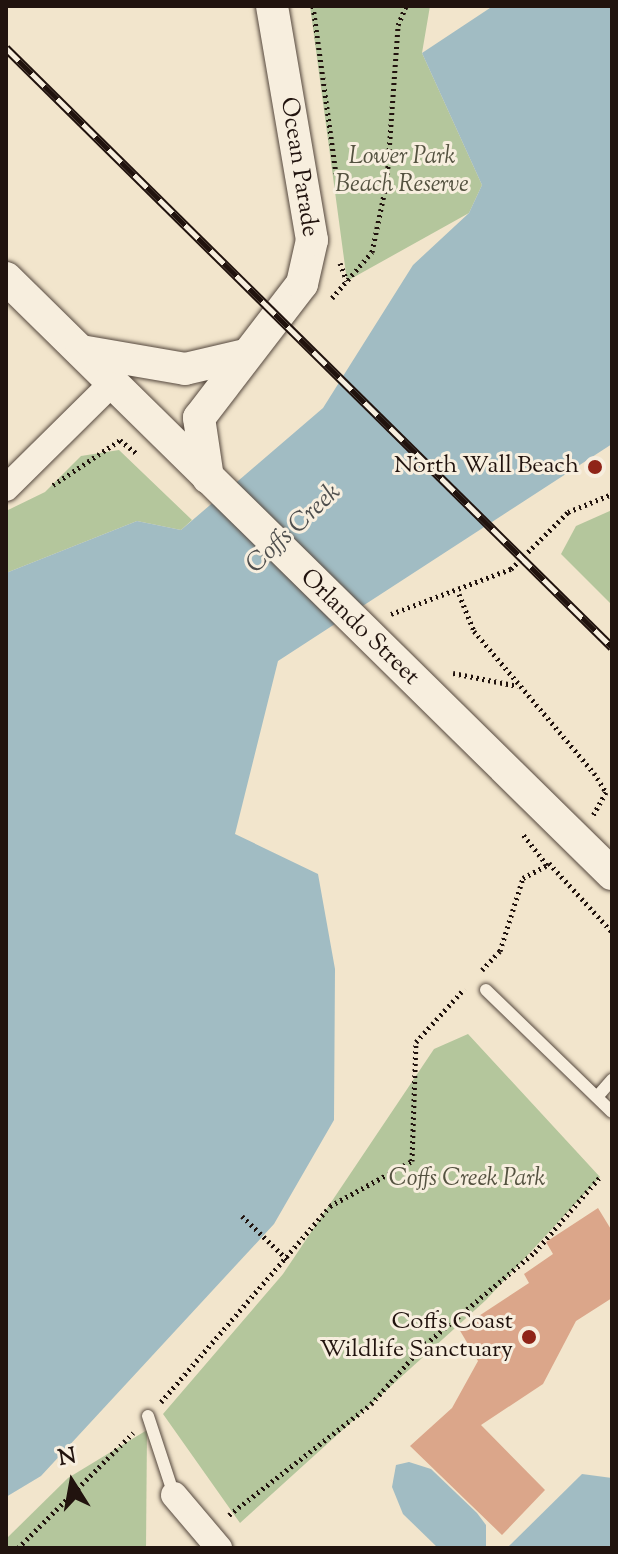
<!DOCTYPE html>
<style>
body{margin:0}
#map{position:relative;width:618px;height:1554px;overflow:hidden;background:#f2e5cc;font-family:"Sorts Mill Goudy",serif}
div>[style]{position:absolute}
.green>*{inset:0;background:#b4c69c}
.water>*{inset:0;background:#a1bcc3}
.building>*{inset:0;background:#dba68a}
.path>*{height:5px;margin-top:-2.5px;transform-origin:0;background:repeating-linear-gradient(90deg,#21130e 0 2px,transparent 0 6px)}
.roads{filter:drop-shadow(0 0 2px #55483e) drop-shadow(0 0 2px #55483e)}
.service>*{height:12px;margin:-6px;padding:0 6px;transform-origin:6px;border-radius:6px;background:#f7eede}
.minor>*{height:26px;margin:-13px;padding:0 13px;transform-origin:13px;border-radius:13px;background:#f7eede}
.tertiary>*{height:32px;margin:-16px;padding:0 16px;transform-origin:16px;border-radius:16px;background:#f7eede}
.rail>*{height:9px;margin-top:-4.5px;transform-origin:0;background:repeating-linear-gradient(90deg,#f7eede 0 18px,#21130e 0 36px);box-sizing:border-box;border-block:2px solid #21130e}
.dots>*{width:22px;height:22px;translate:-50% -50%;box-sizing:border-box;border:4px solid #f7eede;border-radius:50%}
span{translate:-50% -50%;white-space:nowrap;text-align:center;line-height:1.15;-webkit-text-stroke:6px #f7eede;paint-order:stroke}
.park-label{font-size:24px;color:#545240;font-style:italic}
.street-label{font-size:24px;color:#21130e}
.poi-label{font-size:24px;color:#21130e}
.right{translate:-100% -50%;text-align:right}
.water-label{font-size:26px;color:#4e4e4d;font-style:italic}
.frame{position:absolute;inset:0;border:8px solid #21130e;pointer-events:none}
.north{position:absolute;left:32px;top:1442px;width:80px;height:80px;-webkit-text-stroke:6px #f7eede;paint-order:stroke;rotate:349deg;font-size:22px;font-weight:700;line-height:32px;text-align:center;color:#21130e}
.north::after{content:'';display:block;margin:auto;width:28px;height:36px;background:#21130e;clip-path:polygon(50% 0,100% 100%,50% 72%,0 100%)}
</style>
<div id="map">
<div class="green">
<div style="clip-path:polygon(310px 6px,430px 6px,422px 53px,482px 185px,469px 213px,347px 281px)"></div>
<div style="clip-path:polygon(119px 450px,192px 520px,181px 530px,137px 521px,6px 573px,6px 511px,45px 492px,81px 456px)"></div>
<div style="clip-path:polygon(612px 510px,612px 605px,561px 554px,576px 526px)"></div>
<div style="clip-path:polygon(468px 1034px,600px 1177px,486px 1300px,240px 1523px,163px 1414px,283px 1274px,434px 1049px)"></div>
<div style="clip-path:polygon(147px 1430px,146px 1548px,6px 1548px,6px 1539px,68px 1478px)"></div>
</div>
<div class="water">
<div style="clip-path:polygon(493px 6px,612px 6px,612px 444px,278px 661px,235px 834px,318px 874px,335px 969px,334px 1120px,274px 1224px,41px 1476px,6px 1497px,6px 573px,137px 521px,181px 530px,323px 408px,413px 265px,469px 213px,482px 185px,422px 53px)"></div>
<div style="clip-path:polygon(409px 1462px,431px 1469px,477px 1513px,486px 1525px,486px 1548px,438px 1548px,403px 1514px,392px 1487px,396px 1465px)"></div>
<div style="clip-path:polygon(582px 1474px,612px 1478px,612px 1548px,507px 1548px)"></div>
</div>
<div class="building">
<div style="clip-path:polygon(598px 1208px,612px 1231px,612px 1298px,576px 1321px,543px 1384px,481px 1425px,545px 1490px,502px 1535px,410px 1446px,452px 1408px,478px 1361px,459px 1329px,529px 1283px,524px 1274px,553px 1254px,546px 1242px)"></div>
</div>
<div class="path">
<div style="left:313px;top:6px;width:169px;rotate:82.2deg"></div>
<div style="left:340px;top:263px;width:19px;rotate:69deg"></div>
<div style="left:332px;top:298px;width:61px;rotate:-49deg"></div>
<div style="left:372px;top:252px;width:74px;rotate:-78.2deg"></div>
<div style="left:387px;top:180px;width:155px;rotate:-85.9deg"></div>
<div style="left:398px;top:25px;width:21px;rotate:-67deg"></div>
<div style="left:53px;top:485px;width:81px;rotate:-33.9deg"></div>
<div style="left:120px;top:440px;width:21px;rotate:39deg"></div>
<div style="left:459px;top:594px;width:40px;rotate:68deg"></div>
<div style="left:474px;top:631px;width:186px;rotate:49.8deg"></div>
<div style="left:594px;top:773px;width:22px;rotate:58deg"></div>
<div style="left:606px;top:792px;width:26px;rotate:119deg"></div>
<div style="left:391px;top:614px;width:128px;rotate:-20.6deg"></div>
<div style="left:511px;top:569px;width:81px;rotate:-45deg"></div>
<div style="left:568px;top:512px;width:48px;rotate:-22.2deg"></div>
<div style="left:453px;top:673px;width:66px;rotate:11.3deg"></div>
<div style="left:549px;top:863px;width:93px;rotate:47.6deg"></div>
<div style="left:482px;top:970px;width:26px;rotate:-47deg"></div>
<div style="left:500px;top:951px;width:77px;rotate:-72.5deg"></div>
<div style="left:523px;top:878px;width:27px;rotate:-28deg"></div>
<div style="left:547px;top:865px;width:39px;rotate:-128deg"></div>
<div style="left:242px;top:1216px;width:65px;rotate:43.8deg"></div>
<div style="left:161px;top:1402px;width:259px;rotate:-49.2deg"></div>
<div style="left:330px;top:1206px;width:94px;rotate:-28.8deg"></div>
<div style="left:412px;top:1161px;width:119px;rotate:-88.1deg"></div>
<div style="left:416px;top:1042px;width:72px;rotate:-47.8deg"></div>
<div style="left:229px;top:1515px;width:180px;rotate:-38deg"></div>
<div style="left:371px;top:1404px;width:75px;rotate:-48.2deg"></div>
<div style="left:421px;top:1348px;width:149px;rotate:-40.1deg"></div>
<div style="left:535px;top:1252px;width:99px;rotate:-49.1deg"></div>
<div style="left:18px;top:1548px;width:163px;rotate:-45deg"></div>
</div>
<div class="roads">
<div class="service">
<div style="left:486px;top:990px;width:175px;rotate:44.1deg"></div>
<div style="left:597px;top:1097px;width:23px;rotate:-49deg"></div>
<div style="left:148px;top:1416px;width:83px;rotate:71.8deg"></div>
</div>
<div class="minor">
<div style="left:6px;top:488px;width:148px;rotate:-44.7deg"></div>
<div style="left:174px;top:1495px;width:70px;rotate:49.7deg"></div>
</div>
<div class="tertiary">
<div style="left:6px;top:278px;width:850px;rotate:44.52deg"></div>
<div style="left:81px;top:351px;width:106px;rotate:9.8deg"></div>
<div style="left:185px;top:369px;width:62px;rotate:-13.1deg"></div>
<div style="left:208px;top:478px;width:61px;rotate:-98.5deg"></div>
<div style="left:199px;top:418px;width:169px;rotate:-52.5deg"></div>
<div style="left:302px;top:284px;width:45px;rotate:-77.2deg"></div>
<div style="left:312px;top:240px;width:237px;rotate:-99.7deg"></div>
</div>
</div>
<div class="rail">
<div style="left:6px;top:48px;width:852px;rotate:44.67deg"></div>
</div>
<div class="dots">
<div style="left:595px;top:467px;background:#8f2418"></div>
<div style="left:529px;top:1337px;background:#8f2418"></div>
</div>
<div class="park-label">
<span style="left:402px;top:172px">Lower Park<br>Beach Reserve</span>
<span style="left:467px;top:1180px">Coffs Creek Park</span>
</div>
<div class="street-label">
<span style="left:298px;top:167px;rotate:81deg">Ocean Parade</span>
<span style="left:359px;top:628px;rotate:44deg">Orlando Street</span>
</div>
<div class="poi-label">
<span class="right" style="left:579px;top:467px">North Wall Beach</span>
<span class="right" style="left:513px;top:1337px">Coffs Coast<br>Wildlife Sanctuary</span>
</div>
<div class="water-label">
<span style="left:294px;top:529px;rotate:-43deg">Coffs Creek</span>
</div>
<div class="frame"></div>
<div class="north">N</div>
</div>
